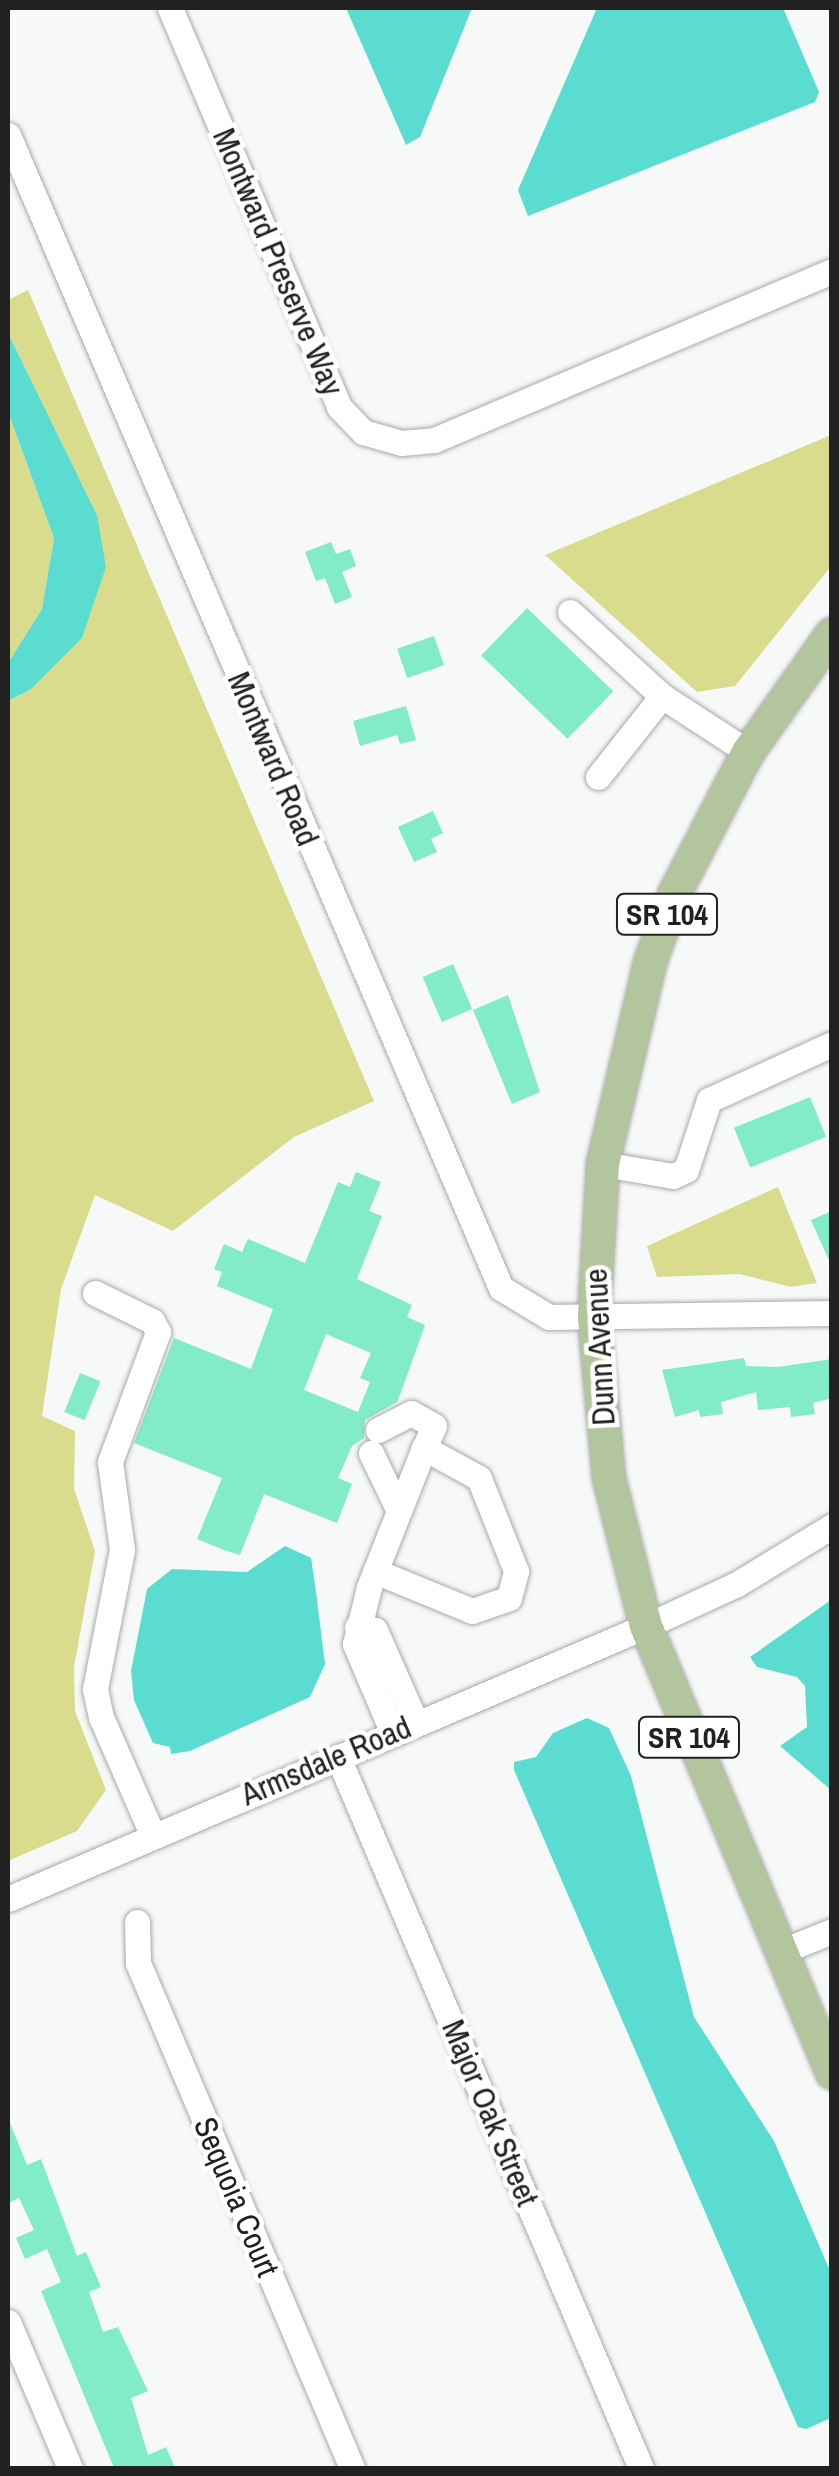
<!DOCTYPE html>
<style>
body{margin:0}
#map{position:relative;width:839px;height:2476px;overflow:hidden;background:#f6f9f7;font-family:"Archivo Narrow",sans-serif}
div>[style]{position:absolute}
.green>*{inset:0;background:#d9dc8d}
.water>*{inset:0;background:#5bdcd0}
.building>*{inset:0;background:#81ecc5;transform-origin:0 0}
.roads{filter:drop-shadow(0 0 2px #a8aaa8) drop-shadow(0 0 2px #a8aaa8)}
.minor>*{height:25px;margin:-12.5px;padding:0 12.5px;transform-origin:12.5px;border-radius:12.5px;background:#fff}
.major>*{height:32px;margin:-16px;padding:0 16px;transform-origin:16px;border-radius:16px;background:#b2c59d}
span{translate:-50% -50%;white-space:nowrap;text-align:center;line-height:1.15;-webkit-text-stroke:9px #fff;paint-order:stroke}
.shield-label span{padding:2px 8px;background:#fff;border:2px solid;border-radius:8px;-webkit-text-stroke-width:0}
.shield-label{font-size:30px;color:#202120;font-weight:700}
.street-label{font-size:32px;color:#202120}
.frame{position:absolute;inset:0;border:10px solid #202120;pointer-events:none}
</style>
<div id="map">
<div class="green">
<div style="clip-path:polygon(28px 290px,374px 1101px,294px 1137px,173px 1231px,95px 1195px,61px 1289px,42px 1416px,75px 1431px,74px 1489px,95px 1551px,74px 1667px,75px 1711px,106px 1790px,77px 1831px,8px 1861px,8px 701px,31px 689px,97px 515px,8px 333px,8px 300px)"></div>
<div style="clip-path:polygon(8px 412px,54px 538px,42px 609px,8px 663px)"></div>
<div style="clip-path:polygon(831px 435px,831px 566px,735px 686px,697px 692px,545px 555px)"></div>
<div style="clip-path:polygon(778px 1187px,817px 1283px,791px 1287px,739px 1274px,657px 1277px,647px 1246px)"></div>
</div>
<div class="water">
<div style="clip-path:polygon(346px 8px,472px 8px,420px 137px,406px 145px)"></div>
<div style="clip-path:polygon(597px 8px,783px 8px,819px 92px,815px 102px,528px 216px,518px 190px)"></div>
<div style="clip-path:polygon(8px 333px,97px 515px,106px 567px,82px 638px,31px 689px,8px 701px,8px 663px,42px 609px,54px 538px,8px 412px)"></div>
<div style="clip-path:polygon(285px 1546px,311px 1558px,316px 1592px,325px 1664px,310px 1697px,190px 1751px,171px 1754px,170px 1747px,153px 1743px,134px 1700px,131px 1671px,147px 1589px,172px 1569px,247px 1572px)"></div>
<div style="clip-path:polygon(831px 1600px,831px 1790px,780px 1746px,807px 1727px,805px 1686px,797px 1677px,757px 1667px,750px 1657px)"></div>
<div style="clip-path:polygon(587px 1718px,609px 1728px,631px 1776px,694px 2017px,774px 2141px,831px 2273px,831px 2418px,806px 2429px,798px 2427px,514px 1770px,514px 1762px,536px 1757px,553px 1733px)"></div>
</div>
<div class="building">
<div style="clip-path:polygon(331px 542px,336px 554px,350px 549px,356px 566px,342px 572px,352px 597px,335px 604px,325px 578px,316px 581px,305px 552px)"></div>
<div style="left:527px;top:608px;width:120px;height:66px;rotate:44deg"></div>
<div style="left:434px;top:636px;width:31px;height:39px;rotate:71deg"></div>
<div style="clip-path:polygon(406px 706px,416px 740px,400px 744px,397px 735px,360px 746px,353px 721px)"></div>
<div style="clip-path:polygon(433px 811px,443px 833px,431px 839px,437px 852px,414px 862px,398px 827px)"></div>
<div style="left:453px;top:964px;width:49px;height:33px;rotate:67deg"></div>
<div style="clip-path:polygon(508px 995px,540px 1092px,512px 1104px,473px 1010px)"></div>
<div style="left:810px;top:1097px;width:43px;height:82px;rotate:68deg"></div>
<div style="clip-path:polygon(evenodd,356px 1172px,381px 1182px,369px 1211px,382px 1216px,357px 1279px,412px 1305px,407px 1317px,425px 1325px,403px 1387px,397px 1402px,365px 1420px,364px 1438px,352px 1446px,338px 1478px,352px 1484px,337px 1523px,264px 1494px,240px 1555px,224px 1550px,197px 1539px,222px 1478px,134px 1443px,174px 1338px,251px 1369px,273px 1309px,217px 1286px,222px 1272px,214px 1269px,224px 1244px,242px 1252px,248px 1239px,305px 1263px,338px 1182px,350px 1187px,356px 1172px,326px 1334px,371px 1353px,360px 1378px,370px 1382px,358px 1412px,304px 1390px,326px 1334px)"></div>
<div style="clip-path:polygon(832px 1211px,832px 1267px,811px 1220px)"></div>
<div style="clip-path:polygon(744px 1358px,746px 1366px,778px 1367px,832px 1359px,832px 1398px,813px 1403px,815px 1414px,791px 1417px,790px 1407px,758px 1410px,756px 1392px,721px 1402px,723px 1414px,700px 1417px,699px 1410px,675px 1417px,662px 1370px)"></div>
<div style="left:80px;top:1373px;width:22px;height:42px;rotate:22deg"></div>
<div style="clip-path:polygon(8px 2118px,27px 2165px,41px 2159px,77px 2256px,86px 2252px,101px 2287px,89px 2292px,103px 2332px,118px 2327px,148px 2391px,131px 2398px,148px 2455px,166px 2447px,175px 2468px,114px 2468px,41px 2291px,61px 2282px,47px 2249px,25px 2259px,16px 2238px,34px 2230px,19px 2198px,8px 2203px)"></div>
</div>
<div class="roads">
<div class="minor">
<div style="left:170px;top:8px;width:433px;rotate:67deg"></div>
<div style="left:339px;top:407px;width:35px;rotate:46deg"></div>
<div style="left:363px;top:432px;width:40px;rotate:16deg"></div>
<div style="left:401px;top:443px;width:33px;rotate:-5deg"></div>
<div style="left:434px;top:440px;width:432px;rotate:-23deg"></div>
<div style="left:8px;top:135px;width:1254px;rotate:66.85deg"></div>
<div style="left:501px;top:1288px;width:56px;rotate:31.1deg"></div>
<div style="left:549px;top:1317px;width:283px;rotate:-0.8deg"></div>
<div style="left:570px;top:612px;width:125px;rotate:42.4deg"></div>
<div style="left:662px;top:696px;width:103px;rotate:33.1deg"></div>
<div style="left:598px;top:777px;width:103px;rotate:-51.7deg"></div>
<div style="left:603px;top:1164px;width:71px;rotate:9.7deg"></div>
<div style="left:673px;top:1176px;width:14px;rotate:-25deg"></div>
<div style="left:686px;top:1170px;width:74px;rotate:-71.8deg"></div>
<div style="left:709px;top:1100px;width:135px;rotate:-24.5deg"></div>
<div style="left:95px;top:1293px;width:64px;rotate:26.2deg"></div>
<div style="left:152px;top:1321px;width:13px;rotate:61deg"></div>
<div style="left:158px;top:1332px;width:139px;rotate:110.3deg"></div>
<div style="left:110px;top:1462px;width:89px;rotate:82.2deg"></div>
<div style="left:122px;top:1550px;width:142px;rotate:101deg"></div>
<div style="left:95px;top:1689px;width:29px;rotate:78deg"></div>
<div style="left:101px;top:1717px;width:130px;rotate:66.4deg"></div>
<div style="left:378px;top:1430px;width:37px;rotate:-27deg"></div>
<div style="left:411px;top:1413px;width:26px;rotate:29deg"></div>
<div style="left:434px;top:1426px;width:24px;rotate:114deg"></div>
<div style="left:371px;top:1453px;width:64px;rotate:64.2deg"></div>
<div style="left:375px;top:1571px;width:105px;rotate:22.4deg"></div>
<div style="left:472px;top:1611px;width:39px;rotate:-19deg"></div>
<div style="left:509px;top:1598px;width:28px;rotate:-75deg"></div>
<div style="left:516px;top:1571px;width:100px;rotate:-111.7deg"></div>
<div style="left:479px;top:1478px;width:63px;rotate:-151.4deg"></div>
<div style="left:424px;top:1448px;width:68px;rotate:111.6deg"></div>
<div style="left:399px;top:1511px;width:82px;rotate:111.5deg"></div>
<div style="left:369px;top:1587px;width:59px;rotate:103.8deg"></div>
<div style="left:355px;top:1644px;width:97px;rotate:66.9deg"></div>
<div style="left:357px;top:1627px;width:18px;rotate:9deg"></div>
<div style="left:375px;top:1630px;width:102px;rotate:66.2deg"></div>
<div style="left:338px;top:1757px;width:773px;rotate:66.92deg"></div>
<div style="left:8px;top:1899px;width:694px;rotate:-23.17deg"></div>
<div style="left:646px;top:1626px;width:100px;rotate:-24.8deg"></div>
<div style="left:737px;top:1584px;width:111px;rotate:-31.4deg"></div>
<div style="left:137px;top:1922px;width:41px;rotate:88.6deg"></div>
<div style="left:138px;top:1963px;width:548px;rotate:67.03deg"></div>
<div style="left:780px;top:1952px;width:56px;rotate:-22deg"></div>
<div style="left:8px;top:2322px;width:159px;rotate:67deg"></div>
</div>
<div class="major">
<div style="left:832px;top:634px;width:145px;rotate:125.4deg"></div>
<div style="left:748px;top:752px;width:159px;rotate:117.4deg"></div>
<div style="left:675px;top:893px;width:74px;rotate:109.7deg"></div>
<div style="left:650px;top:963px;width:206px;rotate:103.2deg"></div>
<div style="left:603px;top:1164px;width:153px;rotate:93.4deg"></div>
<div style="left:594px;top:1317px;width:162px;rotate:84.7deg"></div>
<div style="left:609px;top:1478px;width:153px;rotate:76deg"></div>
<div style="left:646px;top:1626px;width:484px;rotate:67.4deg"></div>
</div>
</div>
<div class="shield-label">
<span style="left:667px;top:914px">SR 104</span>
<span style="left:689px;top:1737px">SR 104</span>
</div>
<div class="street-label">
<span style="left:278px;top:262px;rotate:67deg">Montward Preserve Way</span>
<span style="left:273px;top:759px;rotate:67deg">Montward Road</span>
<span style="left:600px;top:1347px;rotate:-93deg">Dunn Avenue</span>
<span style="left:326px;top:1761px;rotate:-23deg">Armsdale Road</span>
<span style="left:490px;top:2113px;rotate:67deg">Major Oak Street</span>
<span style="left:236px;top:2197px;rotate:67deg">Sequoia Court</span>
</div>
<div class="frame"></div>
</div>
